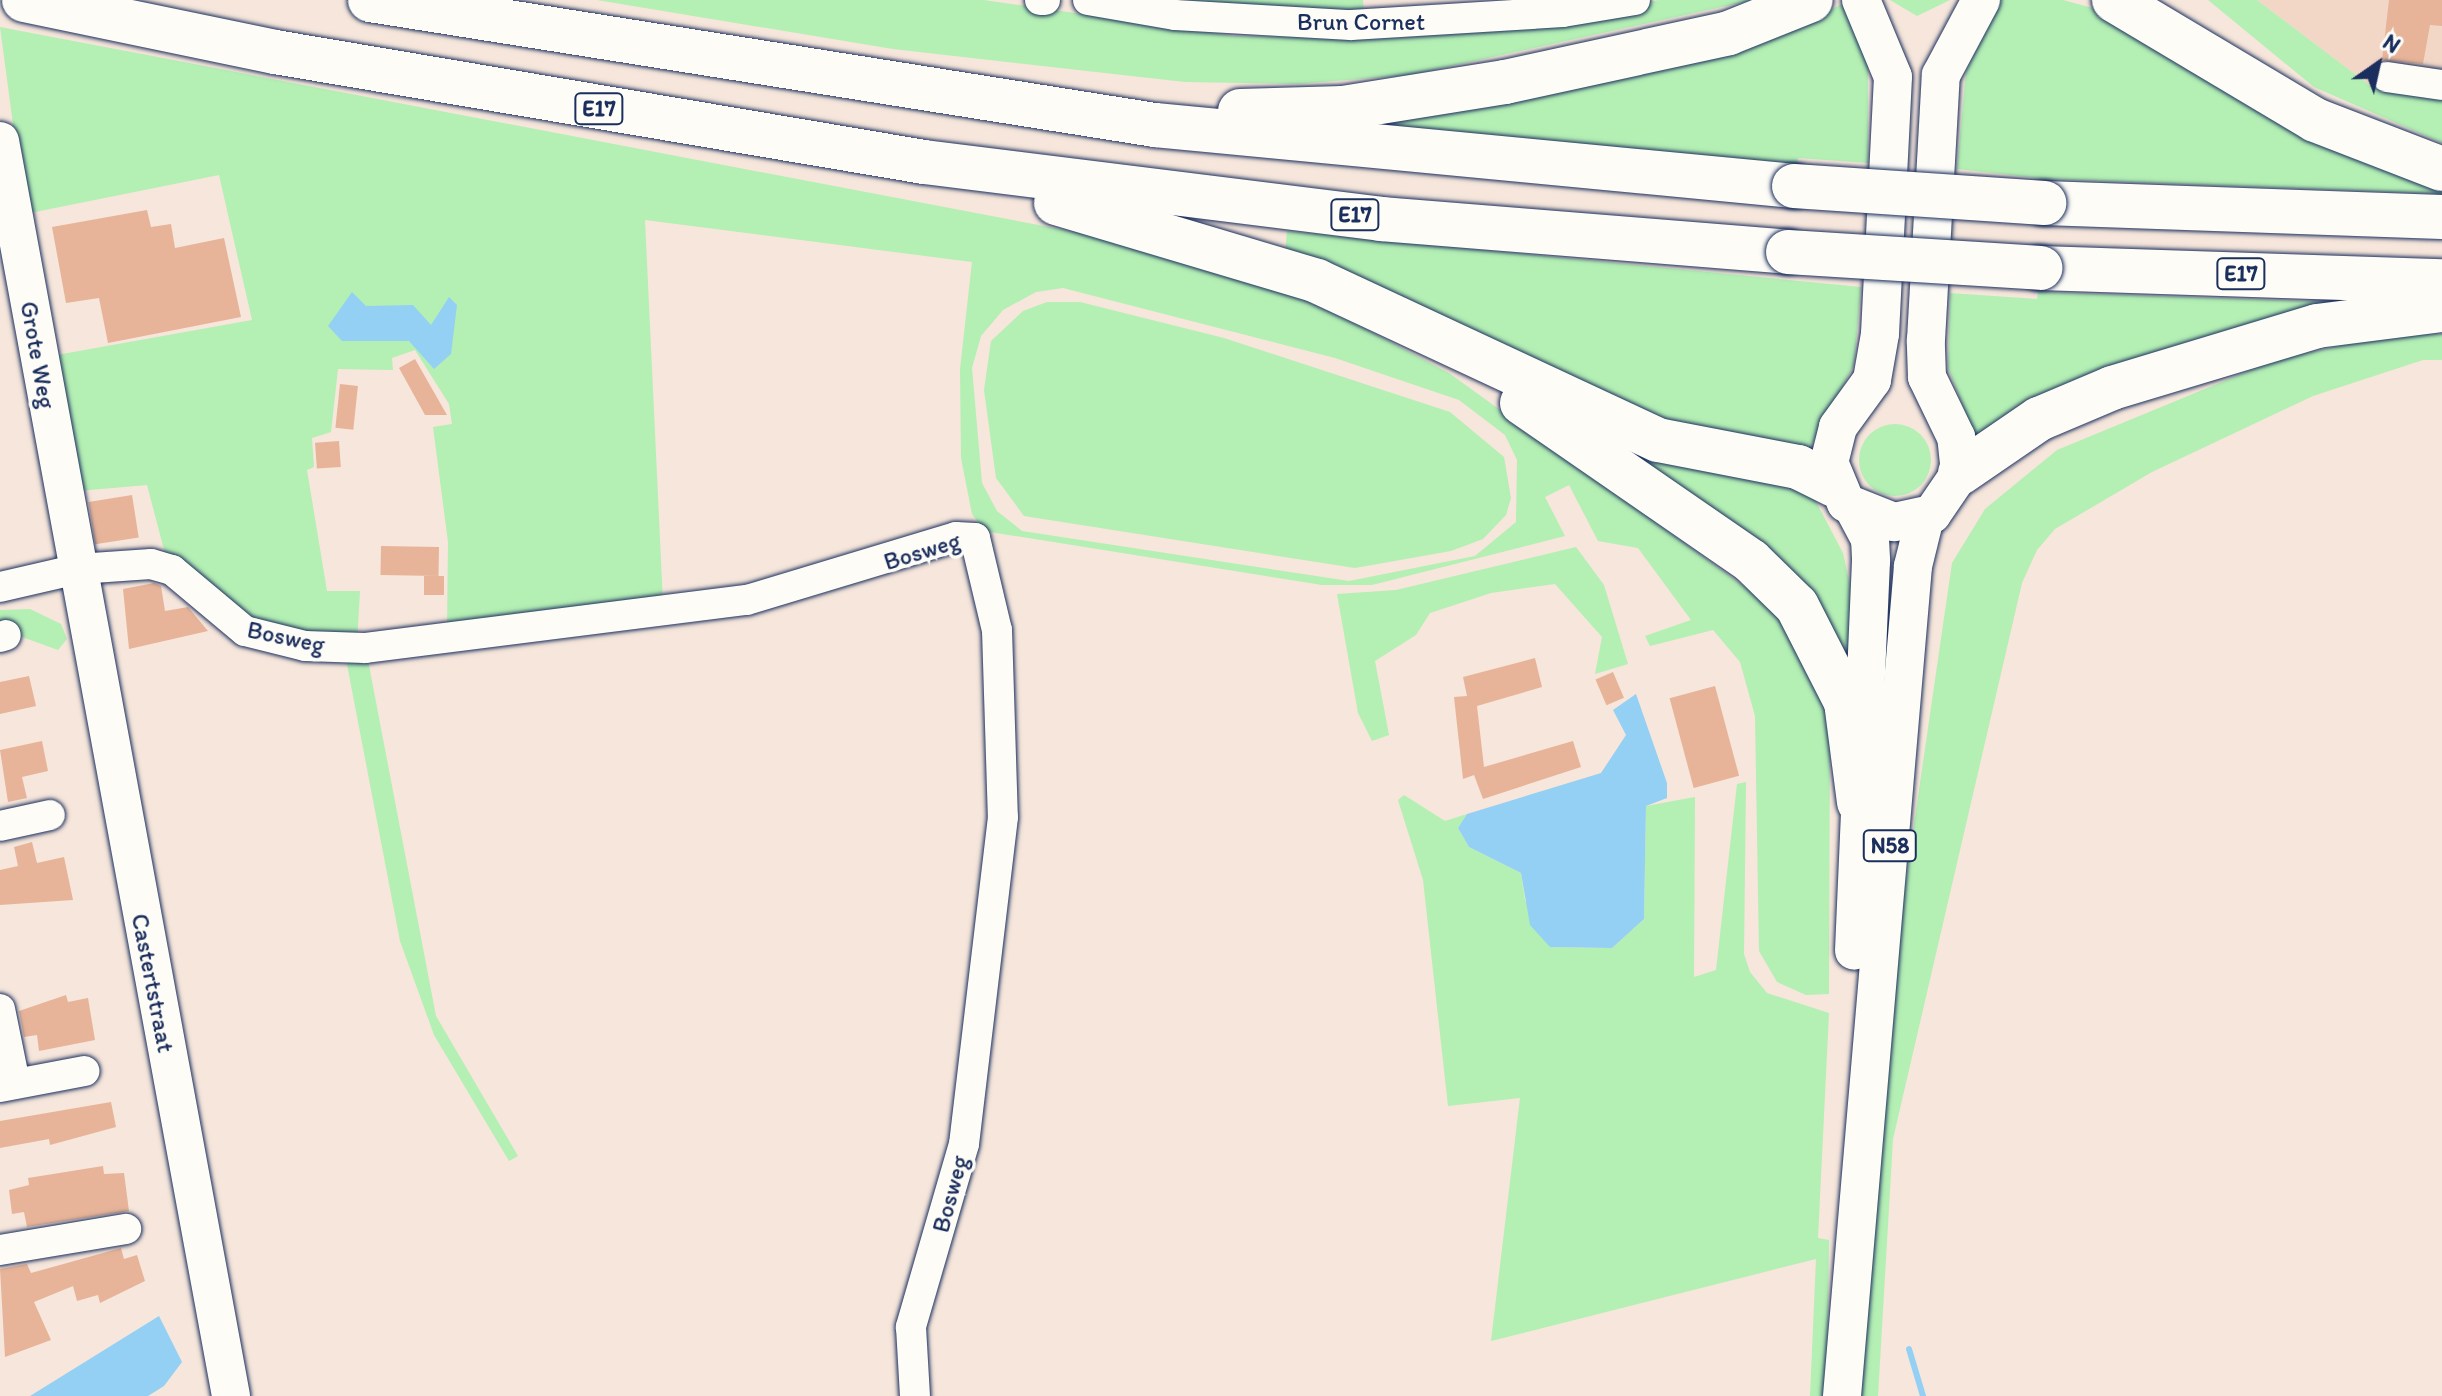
<!DOCTYPE html>
<style>
body{margin:0}
#map{position:relative;width:2442px;height:1396px;overflow:hidden;background:#f6e6db;font-family:Itim,sans-serif}
div>[style]{position:absolute}
.built>*{inset:0;background:#f2d7c7}
.green>*{inset:0;background:#b4efb4}
.round{border-radius:50%}
.water>*{inset:0;background:#93d0f4}
.stream>*{height:6px;margin:-3px;padding:0 3px;transform-origin:3px;border-radius:3px;background:#93d0f4}
.building>*{inset:0;background:#e7b499;transform-origin:0 0}
.roads{filter:drop-shadow(0 0 2px #1b2f5e) drop-shadow(0 0 2px #1b2f5e)}
.minor>*{height:30px;margin:-15px;padding:0 15px;transform-origin:15px;border-radius:15px;background:#fdfcf7}
.major>*{height:38px;margin:-19px;padding:0 19px;transform-origin:19px;border-radius:19px;background:#fdfcf7}
.highway>*{height:44px;margin:-22px;padding:0 22px;transform-origin:22px;border-radius:22px;background:#fdfcf7}
.bridges{filter:drop-shadow(0 0 2px #1b2f5e) drop-shadow(0 0 2px #1b2f5e)}
.highway-bridge>*{height:44px;margin:-22px;padding:0 22px;transform-origin:22px;border-radius:22px;background:#fdfcf7}
span{translate:-50% -50%;white-space:nowrap;text-align:center;line-height:1.15;-webkit-text-stroke:7px #fdfcf7;paint-order:stroke}
.shield-label span{padding:2px 6px;background:#fdfcf7;border:2px solid;border-radius:6px;-webkit-text-stroke-width:0}
.shield-label{font-size:22px;color:#1b2f5e;font-weight:700}
.street-label{font-size:24px;color:#1b2f5e}
.north{position:absolute;left:2338px;top:24px;width:80px;height:80px;-webkit-text-stroke:6px #fdfcf7;paint-order:stroke;rotate:34deg;font-size:22px;font-weight:700;line-height:32px;text-align:center;color:#1b2f5e}
.north::after{content:'';display:block;margin:auto;width:28px;height:36px;background:#1b2f5e;clip-path:polygon(50% 0,100% 100%,50% 72%,0 100%)}
</style>
<div id="map">
<div class="built">
<div style="clip-path:polygon(2257px 0,2442px 0,2442px 96px,2372px 87px)"></div>
</div>
<div class="green">
<div style="clip-path:polygon(597px 0,984px 0,1234px 36px,1396px 38px,1569px 25px,1658px 0,1754px 0,1410px 75px,1298px 84px,1185px 82px,893px 49px)"></div>
<div style="clip-path:polygon(1125px 0,1363px 0,1364px 13px)"></div>
<div style="clip-path:polygon(1890px 0,1950px 0,1917px 16px)"></div>
<div style="clip-path:polygon(2000px 0,2063px 0,2100px 10px,2442px 181px,2442px 194px,2045px 179px,1957px 169px,1966px 71px)"></div>
<div style="clip-path:polygon(2208px 0,2257px 0,2372px 87px,2442px 96px,2442px 143px,2314px 87px)"></div>
<div style="clip-path:polygon(1842px 4px,1868px 65px,1868px 163px,1798px 158px,1797px 165px,1337px 121px,1790px 30px)"></div>
<div style="clip-path:polygon(evenodd,0 27px,1112px 239px,1285px 291px,1366px 329px,1449px 373px,1795px 623px,1830px 706px,1829px 994px,1806px 995px,1777px 982px,1759px 951px,1755px 716px,1740px 662px,1713px 630px,1650px 646px,1645px 636px,1691px 620px,1638px 548px,1598px 541px,1569px 485px,1545px 497px,1565px 536px,1372px 585px,1322px 585px,984px 531px,972px 514px,961px 458px,960px 369px,972px 262px,645px 220px,663px 603px,447px 631px,448px 542px,433px 427px,452px 424px,449px 404px,415px 350px,392px 358px,393px 370px,338px 369px,331px 432px,312px 438px,314px 467px,307px 470px,327px 591px,360px 591px,357px 643px,255px 629px,167px 561px,147px 485px,78px 491px,51px 356px,252px 320px,219px 175px,25px 214px,0 27px,1063px 288px,1335px 358px,1459px 400px,1505px 435px,1517px 460px,1516px 522px,1475px 556px,1349px 581px,1022px 531px,997px 511px,982px 483px,972px 368px,981px 336px,1003px 310px,1036px 292px,1063px 288px)"></div>
<div style="clip-path:polygon(1287px 231px,1861px 287px,1854px 365px,1809px 450px,1658px 421px,1285px 253px)"></div>
<div style="clip-path:polygon(2038px 292px,2360px 303px,1975px 437px,1948px 368px,1950px 293px,2037px 299px)"></div>
<div style="clip-path:polygon(1047px 302px,1080px 302px,1224px 338px,1450px 412px,1504px 457px,1511px 498px,1506px 515px,1483px 539px,1451px 551px,1355px 568px,1024px 516px,996px 478px,984px 390px,991px 341px,1023px 311px)"></div>
<div style="clip-path:polygon(2442px 334px,2442px 360px,2423px 360px,2313px 396px,2152px 472px,2055px 529px,2037px 550px,2022px 583px,1893px 1139px,1878px 1396px,1857px 1396px,1903px 900px,1952px 563px,1985px 509px,2057px 450px,2275px 360px,2390px 335px)"></div>
<div style="clip-path:polygon(1579px 422px,1813px 496px,1843px 553px,1850px 585px,1850px 660px)"></div>
<div class="round" style="left:1859px;top:424px;width:72px;height:72px"></div>
<div style="clip-path:polygon(1576px 547px,1604px 585px,1628px 664px,1595px 674px,1602px 637px,1555px 584px,1491px 593px,1430px 613px,1416px 635px,1375px 661px,1389px 735px,1372px 741px,1358px 713px,1337px 594px,1396px 590px)"></div>
<div style="clip-path:polygon(30px 609px,61px 624px,67px 639px,58px 650px,0 629px,0 610px)"></div>
<div style="clip-path:polygon(345px 654px,367px 655px,436px 1016px,518px 1156px,509px 1161px,434px 1035px,400px 941px)"></div>
<div style="clip-path:polygon(1746px 782px,1744px 954px,1750px 972px,1767px 993px,1829px 1013px,1818px 1238px,1829px 1240px,1827px 1396px,1810px 1396px,1816px 1259px,1491px 1341px,1520px 1098px,1448px 1106px,1423px 880px,1398px 800px,1404px 795px,1445px 821px,1467px 814px,1458px 828px,1469px 847px,1521px 873px,1525px 900px,1550px 947px,1612px 948px,1644px 919px,1646px 806px,1695px 797px,1694px 977px,1716px 970px,1737px 784px)"></div>
</div>
<div class="water">
<div style="clip-path:polygon(352px 292px,366px 306px,413px 305px,431px 325px,449px 297px,457px 305px,451px 354px,434px 369px,409px 341px,342px 341px,328px 326px)"></div>
<div style="clip-path:polygon(1636px 694px,1667px 783px,1667px 798px,1646px 806px,1644px 919px,1612px 948px,1550px 947px,1530px 925px,1521px 873px,1469px 847px,1458px 828px,1467px 814px,1601px 773px,1626px 735px,1613px 710px)"></div>
<div style="clip-path:polygon(159px 1316px,182px 1362px,164px 1386px,148px 1396px,30px 1396px)"></div>
</div>
<div class="stream">
<div style="left:1909px;top:1349px;width:49px;rotate:73.4deg"></div>
</div>
<div class="building">
<div style="clip-path:polygon(2389px 0,2442px 0,2442px 26px,2430px 25px,2423px 64px,2382px 60px)"></div>
<div style="clip-path:polygon(147px 210px,151px 227px,171px 224px,175px 248px,224px 238px,241px 317px,108px 343px,99px 298px,66px 303px,52px 227px)"></div>
<div style="clip-path:polygon(415px 359px,447px 415px,425px 415px,399px 368px)"></div>
<div style="left:340px;top:384px;width:18px;height:44px;rotate:6deg"></div>
<div style="left:339px;top:441px;width:26px;height:24px;rotate:86deg"></div>
<div style="left:132px;top:495px;width:43px;height:44px;rotate:81deg"></div>
<div style="left:381px;top:546px;width:58px;height:29px;rotate:1deg"></div>
<div style="left:444px;top:576px;width:19px;height:20px;rotate:90deg"></div>
<div style="clip-path:polygon(154px 583px,161px 586px,165px 611px,188px 607px,208px 631px,129px 649px,123px 589px)"></div>
<div style="clip-path:polygon(1535px 658px,1542px 687px,1477px 706px,1484px 767px,1573px 741px,1581px 767px,1483px 799px,1474px 775px,1463px 779px,1454px 697px,1467px 696px,1463px 677px)"></div>
<div style="left:1613px;top:672px;width:28px;height:19px;rotate:67deg"></div>
<div style="clip-path:polygon(29px 676px,36px 706px,0 714px,0 682px)"></div>
<div style="left:1715px;top:686px;width:93px;height:47px;rotate:75deg"></div>
<div style="clip-path:polygon(42px 741px,48px 771px,22px 777px,27px 798px,8px 802px,0 750px)"></div>
<div style="clip-path:polygon(32px 842px,37px 863px,64px 857px,73px 900px,0 905px,0 870px,18px 866px,14px 847px)"></div>
<div style="clip-path:polygon(66px 995px,68px 1002px,88px 998px,95px 1040px,39px 1051px,37px 1035px,24px 1037px,19px 1011px)"></div>
<div style="clip-path:polygon(111px 1102px,116px 1127px,50px 1145px,49px 1139px,0 1148px,0 1121px)"></div>
<div style="clip-path:polygon(103px 1166px,104px 1174px,124px 1173px,129px 1211px,27px 1227px,24px 1212px,12px 1214px,9px 1190px,29px 1185px,28px 1178px)"></div>
<div style="clip-path:polygon(121px 1248px,124px 1259px,137px 1255px,145px 1281px,100px 1303px,98px 1295px,77px 1301px,73px 1286px,34px 1302px,51px 1340px,5px 1357px,0 1269px,27px 1264px,31px 1273px)"></div>
</div>
<div class="roads">
<div class="minor">
<div style="left:1040px;top:0;width:5px"></div>
<div style="left:1088px;top:0;width:88px;rotate:9.8deg"></div>
<div style="left:1175px;top:15px;width:176px;rotate:3.3deg"></div>
<div style="left:1351px;top:25px;width:212px;rotate:-3.5deg"></div>
<div style="left:1563px;top:12px;width:73px;rotate:-9.5deg"></div>
<div style="left:2387px;top:77px;width:56px;rotate:8.3deg"></div>
<div style="left:0;top:587px;width:80px;rotate:-13deg"></div>
<div style="left:78px;top:569px;width:73px;rotate:-3.9deg"></div>
<div style="left:151px;top:564px;width:22px;rotate:16deg"></div>
<div style="left:172px;top:570px;width:95px;rotate:39.9deg"></div>
<div style="left:245px;top:631px;width:62px;rotate:14deg"></div>
<div style="left:305px;top:646px;width:60px;rotate:1.9deg"></div>
<div style="left:365px;top:648px;width:385px;rotate:-7.2deg"></div>
<div style="left:747px;top:600px;width:218px;rotate:-16.8deg"></div>
<div style="left:956px;top:537px;width:19px;rotate:3deg"></div>
<div style="left:975px;top:538px;width:95px;rotate:76.6deg"></div>
<div style="left:997px;top:630px;width:187px;rotate:88.2deg"></div>
<div style="left:1003px;top:817px;width:329px;rotate:96.8deg"></div>
<div style="left:964px;top:1144px;width:191px;rotate:106.2deg"></div>
<div style="left:911px;top:1327px;width:69px;rotate:86.7deg"></div>
<div style="left:0;top:637px;width:6px;rotate:-18deg"></div>
<div style="left:0;top:826px;width:51px;rotate:-12.4deg"></div>
<div style="left:0;top:1009px;width:76px;rotate:78.5deg"></div>
<div style="left:0;top:1087px;width:86px;rotate:-10.7deg"></div>
<div style="left:0;top:1250px;width:128px;rotate:-9.5deg"></div>
</div>
<div class="major">
<div style="left:1861px;top:0;width:83px;rotate:67.4deg"></div>
<div style="left:1893px;top:77px;width:257px;rotate:92.9deg"></div>
<div style="left:1880px;top:334px;width:47px;rotate:99.9deg"></div>
<div style="left:1872px;top:380px;width:58px;rotate:125.9deg"></div>
<div style="left:1838px;top:427px;width:36px;rotate:104deg"></div>
<div style="left:1829px;top:462px;width:44px;rotate:67.5deg"></div>
<div style="left:1846px;top:503px;width:52px;rotate:21.6deg"></div>
<div style="left:1894px;top:522px;width:39px;rotate:-12deg"></div>
<div style="left:1932px;top:514px;width:50px;rotate:-55.7deg"></div>
<div style="left:1960px;top:473px;width:36px;rotate:-96deg"></div>
<div style="left:1956px;top:437px;width:67px;rotate:-115.8deg"></div>
<div style="left:1927px;top:377px;width:37px;rotate:-92deg"></div>
<div style="left:1926px;top:340px;width:265px;rotate:-86.8deg"></div>
<div style="left:1941px;top:75px;width:85px;rotate:-61.9deg"></div>
<div style="left:0;top:141px;width:1276px;rotate:79.57deg"></div>
<div style="left:1853px;top:507px;width:36px;rotate:62deg"></div>
<div style="left:1870px;top:539px;width:22px;rotate:87deg"></div>
<div style="left:1871px;top:561px;width:390px;rotate:92.5deg"></div>
<div style="left:1842px;top:1396px;width:833px;rotate:-85.11deg"></div>
<div style="left:1913px;top:566px;width:50px;rotate:-76.2deg"></div>
</div>
<div class="highway">
<div style="left:24px;top:0;width:256px;rotate:11.7deg"></div>
<div style="left:275px;top:52px;width:658px;rotate:9.62deg"></div>
<div style="left:924px;top:162px;width:461px;rotate:7.1deg"></div>
<div style="left:1381px;top:219px;width:408px;rotate:4.6deg"></div>
<div style="left:370px;top:0;width:795px;rotate:9.05deg"></div>
<div style="left:1155px;top:125px;width:642px;rotate:5.45deg"></div>
<div style="left:2114px;top:0;width:234px;rotate:30.8deg"></div>
<div style="left:2315px;top:120px;width:136px;rotate:21.1deg"></div>
<div style="left:1240px;top:111px;width:103px;rotate:-1.7deg"></div>
<div style="left:1343px;top:108px;width:164px;rotate:-9.1deg"></div>
<div style="left:1505px;top:82px;width:229px;rotate:-12.3deg"></div>
<div style="left:1729px;top:33px;width:88px;rotate:-21.9deg"></div>
<div style="left:1056px;top:203px;width:272px;rotate:16.6deg"></div>
<div style="left:1317px;top:281px;width:376px;rotate:25deg"></div>
<div style="left:1658px;top:440px;width:143px;rotate:10.9deg"></div>
<div style="left:1798px;top:467px;width:40px;rotate:26.6deg"></div>
<div style="left:2044px;top:203px;width:398px;rotate:2deg"></div>
<div style="left:2040px;top:268px;width:402px;rotate:1.9deg"></div>
<div style="left:1522px;top:403px;width:278px;rotate:34.6deg"></div>
<div style="left:1751px;top:561px;width:64px;rotate:44.4deg"></div>
<div style="left:1797px;top:606px;width:108px;rotate:63deg"></div>
<div style="left:1846px;top:702px;width:101px;rotate:82.6deg"></div>
<div style="left:1960px;top:473px;width:96px;rotate:-34.4deg"></div>
<div style="left:2039px;top:419px;width:79px;rotate:-23deg"></div>
<div style="left:2112px;top:388px;width:214px;rotate:-16.8deg"></div>
<div style="left:2317px;top:326px;width:126px;rotate:-7.3deg"></div>
</div>
</div>
<div class="bridges">
<div class="highway-bridge">
<div style="left:1794px;top:186px;width:251px;rotate:3.9deg"></div>
<div style="left:1788px;top:252px;width:253px;rotate:3.6deg"></div>
</div>
</div>
<div class="shield-label">
<span style="left:599px;top:109px">E17</span>
<span style="left:1355px;top:215px">E17</span>
<span style="left:2241px;top:274px">E17</span>
<span style="left:1890px;top:846px">N58</span>
</div>
<div class="street-label">
<span style="left:1361px;top:22px">Brun Cornet</span>
<span style="left:38px;top:355px;rotate:80deg">Grote Weg</span>
<span style="left:922px;top:551px;rotate:-17deg">Bosweg</span>
<span style="left:286px;top:637px;rotate:12deg">Bosweg</span>
<span style="left:153px;top:983px;rotate:79deg">Castertstraat</span>
<span style="left:950px;top:1194px;rotate:-75deg">Bosweg</span>
</div>
<div class="north">N</div>
</div>
